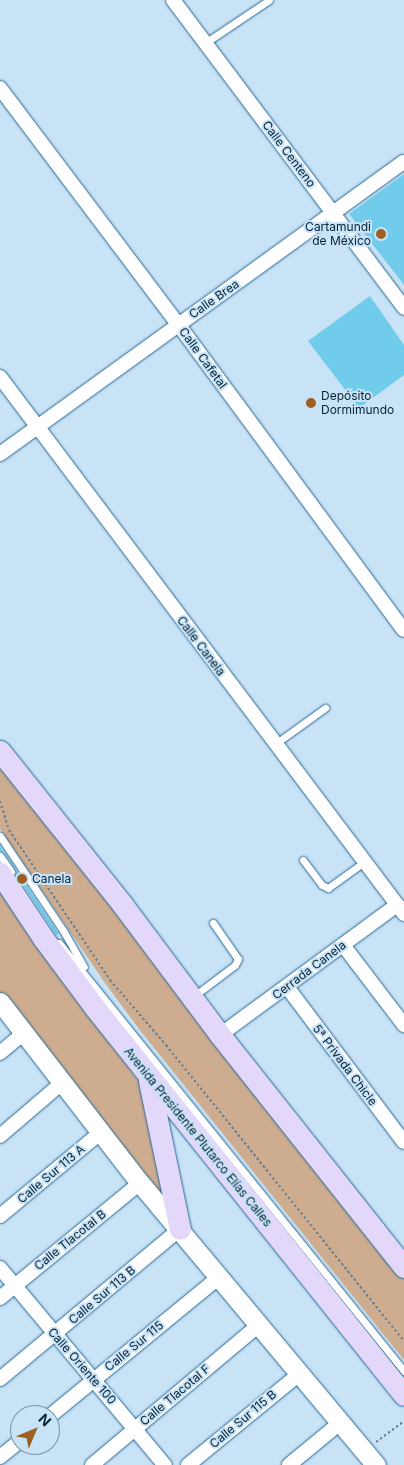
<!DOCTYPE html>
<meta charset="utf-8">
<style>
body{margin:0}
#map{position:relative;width:404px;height:1465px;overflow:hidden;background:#c8e2f6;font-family:Inter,sans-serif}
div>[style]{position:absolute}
.green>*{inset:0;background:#ceac90}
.building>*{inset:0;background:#70ccea}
.path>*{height:2px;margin-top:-1px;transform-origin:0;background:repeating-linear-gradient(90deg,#658093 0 2.5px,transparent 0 5px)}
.roads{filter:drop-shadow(0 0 1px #266a96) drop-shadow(0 0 1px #266a96)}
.lane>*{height:7px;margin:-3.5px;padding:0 3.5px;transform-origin:3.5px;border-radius:3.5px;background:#fff}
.street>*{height:14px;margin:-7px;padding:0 7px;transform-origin:7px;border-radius:7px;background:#fff}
.secondary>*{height:19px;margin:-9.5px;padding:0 9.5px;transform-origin:9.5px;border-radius:9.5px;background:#fff}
.primary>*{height:21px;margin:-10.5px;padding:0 10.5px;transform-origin:10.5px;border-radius:10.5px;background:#e3d7fa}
.dots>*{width:14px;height:14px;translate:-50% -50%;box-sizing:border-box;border:2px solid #c8e2f6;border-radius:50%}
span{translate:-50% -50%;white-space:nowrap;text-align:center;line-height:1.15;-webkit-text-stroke:4px #c8e2f6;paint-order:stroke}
.street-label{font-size:12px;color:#062235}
.poi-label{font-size:12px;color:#062235}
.right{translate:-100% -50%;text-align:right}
.left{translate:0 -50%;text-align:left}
.north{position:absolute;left:10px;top:1405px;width:50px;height:50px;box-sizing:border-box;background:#c8e2f6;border:1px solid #7a95a9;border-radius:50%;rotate:45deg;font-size:14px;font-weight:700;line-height:20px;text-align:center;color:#062235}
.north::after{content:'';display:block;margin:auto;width:18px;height:22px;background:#9d6024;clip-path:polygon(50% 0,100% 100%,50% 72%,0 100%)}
</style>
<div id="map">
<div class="green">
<div style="clip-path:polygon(0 761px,404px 1277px,404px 1360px,139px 1029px,105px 983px,0 829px)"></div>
<div style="clip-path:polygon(0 892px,58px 976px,145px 1089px,165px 1209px,5px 1002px,0 993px)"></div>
</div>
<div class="building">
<div style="clip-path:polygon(404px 174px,404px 285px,349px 214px)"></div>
<div style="clip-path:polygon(370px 296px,404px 345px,404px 375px,359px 408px,308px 341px)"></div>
<div style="clip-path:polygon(0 846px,59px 934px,56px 935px,16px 874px,15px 869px,4px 853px,0 851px)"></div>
</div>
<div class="path">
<div style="left:0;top:801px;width:30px;rotate:73deg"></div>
<div style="left:9px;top:830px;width:181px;rotate:56deg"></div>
<div style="left:110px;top:980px;width:86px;rotate:49.3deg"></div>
<div style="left:166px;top:1045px;width:380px;rotate:51.2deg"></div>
<div style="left:376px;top:1442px;width:35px;rotate:-37deg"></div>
</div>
<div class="roads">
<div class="lane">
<div style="left:205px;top:43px;width:77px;rotate:-33.9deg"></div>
<div style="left:275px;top:744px;width:62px;rotate:-35.8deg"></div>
<div style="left:0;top:836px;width:115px;rotate:56.3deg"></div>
<div style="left:64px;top:932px;width:40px;rotate:60.3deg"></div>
<div style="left:0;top:856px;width:19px;rotate:55deg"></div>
<div style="left:303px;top:860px;width:31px;rotate:53deg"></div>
<div style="left:322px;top:885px;width:7px;rotate:27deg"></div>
<div style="left:328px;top:888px;width:44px;rotate:-35.8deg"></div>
<div style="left:59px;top:943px;width:550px;rotate:51.13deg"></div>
<div style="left:194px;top:996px;width:51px;rotate:-37.1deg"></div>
<div style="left:235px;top:965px;width:7px;rotate:-63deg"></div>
<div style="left:238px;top:959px;width:44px;rotate:-124.8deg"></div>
</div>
<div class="street">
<div style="left:173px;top:0;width:385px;rotate:53.1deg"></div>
<div style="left:0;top:88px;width:296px;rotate:53deg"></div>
<div style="left:178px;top:324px;width:380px;rotate:53.6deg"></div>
<div style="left:0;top:377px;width:672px;rotate:53.04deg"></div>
<div style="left:0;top:454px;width:498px;rotate:-35.9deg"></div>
<div style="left:343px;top:945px;width:101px;rotate:52.7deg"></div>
<div style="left:287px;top:987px;width:194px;rotate:53deg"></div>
<div style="left:220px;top:1035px;width:220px;rotate:-36.3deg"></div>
<div style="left:0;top:1053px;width:30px;rotate:-40deg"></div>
<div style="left:0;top:1136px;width:83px;rotate:-40.6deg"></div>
<div style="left:0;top:1216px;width:131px;rotate:-39.7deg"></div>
<div style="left:0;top:1268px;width:257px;rotate:50.1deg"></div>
<div style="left:0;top:1298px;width:181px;rotate:-39.4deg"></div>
<div style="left:0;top:1379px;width:234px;rotate:-39.8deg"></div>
<div style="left:50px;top:1416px;width:219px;rotate:-39.4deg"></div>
<div style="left:0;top:1457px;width:26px;rotate:-39deg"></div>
<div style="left:92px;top:1465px;width:218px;rotate:-40deg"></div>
<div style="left:188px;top:1465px;width:144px;rotate:-39.3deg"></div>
<div style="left:289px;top:1465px;width:66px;rotate:-39.5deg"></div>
</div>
<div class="secondary">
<div style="left:0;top:1002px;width:229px;rotate:52.3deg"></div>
<div style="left:140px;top:1183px;width:368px;rotate:50.1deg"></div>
</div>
<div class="primary">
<div style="left:0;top:751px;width:196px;rotate:51.4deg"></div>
<div style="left:122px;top:904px;width:164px;rotate:53.2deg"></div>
<div style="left:220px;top:1035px;width:296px;rotate:51.6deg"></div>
<div style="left:0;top:873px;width:78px;rotate:56.5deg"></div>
<div style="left:43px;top:938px;width:87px;rotate:53.4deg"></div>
<div style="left:95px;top:1008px;width:495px;rotate:51.4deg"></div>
<div style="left:149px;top:1081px;width:151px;rotate:78.2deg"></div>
</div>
</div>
<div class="dots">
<div style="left:381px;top:234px;background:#9d6024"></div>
<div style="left:311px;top:403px;background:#9d6024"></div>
<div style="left:22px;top:879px;background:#9d6024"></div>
</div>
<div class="street-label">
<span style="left:289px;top:154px;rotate:53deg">Calle Centeno</span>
<span style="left:214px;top:299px;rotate:-35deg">Calle Brea</span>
<span style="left:203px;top:358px;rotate:54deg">Calle Cafetal</span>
<span style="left:201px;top:646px;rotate:53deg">Calle Canela</span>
<span style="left:309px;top:970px;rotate:-37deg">Cerrada Canela</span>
<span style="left:345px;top:1065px;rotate:53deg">5ª Privada Chicle</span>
<span style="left:198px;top:1137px;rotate:51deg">Avenida Presidente Plutarco Elías Calles</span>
<span style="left:51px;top:1174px;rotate:-40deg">Calle Sur 113 A</span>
<span style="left:70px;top:1240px;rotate:-39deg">Calle Tlacotal B</span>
<span style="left:102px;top:1295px;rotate:-40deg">Calle Sur 113 B</span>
<span style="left:134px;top:1346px;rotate:-39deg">Calle Sur 115</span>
<span style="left:82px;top:1366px;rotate:49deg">Calle Oriente 100</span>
<span style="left:175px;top:1395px;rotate:-40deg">Calle Tlacotal F</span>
<span style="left:243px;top:1419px;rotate:-40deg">Calle Sur 115 B</span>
</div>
<div class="poi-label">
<span class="right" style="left:371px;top:234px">Cartamundi<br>de México</span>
<span class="left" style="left:321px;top:403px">Depósito<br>Dormimundo</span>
<span class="left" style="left:32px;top:879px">Canela</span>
</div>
<div class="north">N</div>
</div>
